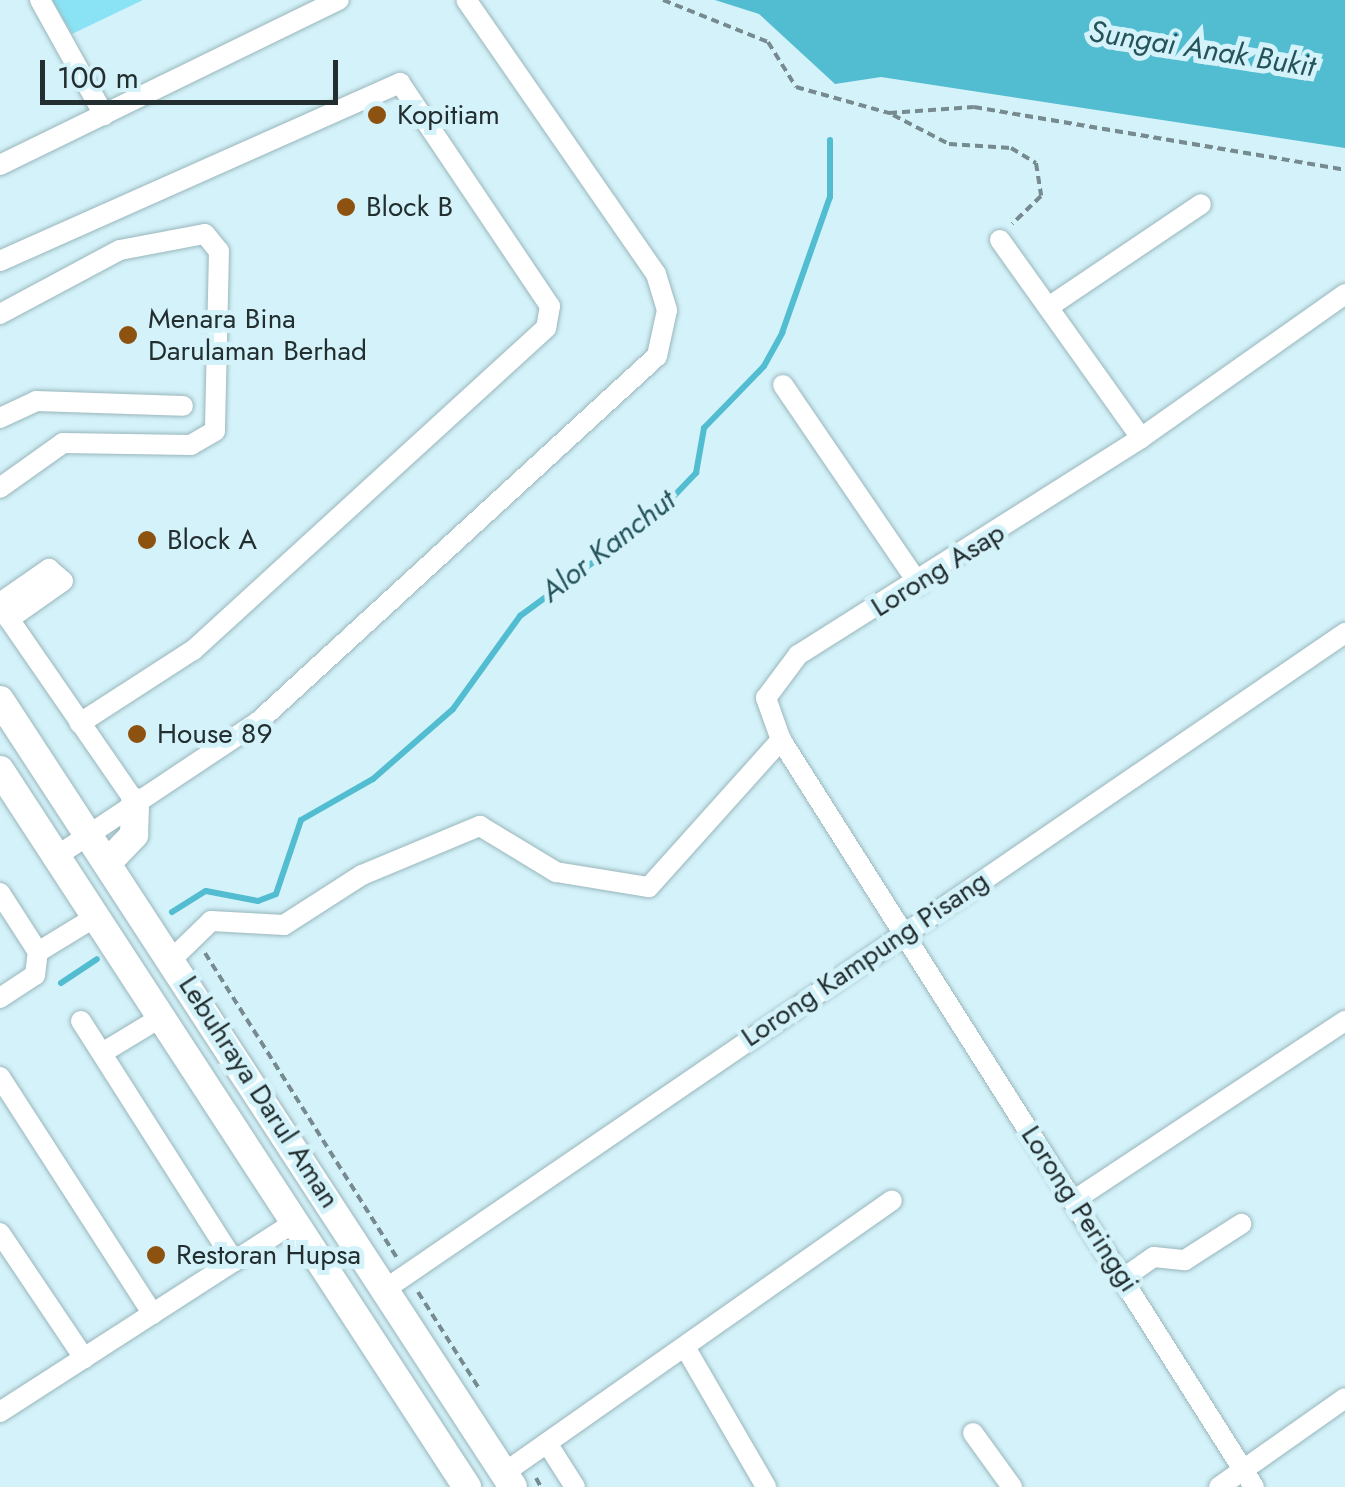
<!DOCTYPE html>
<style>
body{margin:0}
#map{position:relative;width:1345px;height:1487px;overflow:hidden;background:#d4f2f9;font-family:Jost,sans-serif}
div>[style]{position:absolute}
.green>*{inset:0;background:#8ae3f4}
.water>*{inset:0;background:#52bdd1}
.stream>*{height:6px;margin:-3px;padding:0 3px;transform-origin:3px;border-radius:3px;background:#52bdd1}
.path>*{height:4px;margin-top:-2px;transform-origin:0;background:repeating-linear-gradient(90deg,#768a8f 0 8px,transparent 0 13px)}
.roads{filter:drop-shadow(0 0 2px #99b6bc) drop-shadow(0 0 2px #99b6bc)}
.minor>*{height:20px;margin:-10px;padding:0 10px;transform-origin:10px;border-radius:10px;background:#fff}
.major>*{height:28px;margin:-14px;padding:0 14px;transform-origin:14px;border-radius:14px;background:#fff}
.dots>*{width:28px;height:28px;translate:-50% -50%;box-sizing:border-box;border:5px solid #d4f2f9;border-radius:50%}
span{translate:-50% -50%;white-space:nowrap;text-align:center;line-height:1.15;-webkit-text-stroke:10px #d4f2f9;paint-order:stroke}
.poi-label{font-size:28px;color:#222e30}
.left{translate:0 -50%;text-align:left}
.street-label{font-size:28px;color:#222e30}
.water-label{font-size:30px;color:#24535c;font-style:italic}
.scale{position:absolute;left:40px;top:60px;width:298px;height:45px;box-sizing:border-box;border:5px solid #222e30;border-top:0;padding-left:12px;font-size:30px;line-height:35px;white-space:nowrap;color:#222e30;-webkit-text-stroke:8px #d4f2f9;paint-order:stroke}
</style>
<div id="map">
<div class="green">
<div style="clip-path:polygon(52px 0,143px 0,72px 34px)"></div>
</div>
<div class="water">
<div style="clip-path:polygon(715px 0,1345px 0,1345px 148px,881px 77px,835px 84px,759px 14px)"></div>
</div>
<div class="stream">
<div style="left:172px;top:912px;width:40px;rotate:-32deg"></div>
<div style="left:206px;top:891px;width:53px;rotate:10.9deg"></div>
<div style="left:258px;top:901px;width:19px;rotate:-21deg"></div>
<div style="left:276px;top:894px;width:78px;rotate:-71.3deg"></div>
<div style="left:301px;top:820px;width:83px;rotate:-29.7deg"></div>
<div style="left:373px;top:779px;width:106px;rotate:-41.2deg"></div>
<div style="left:453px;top:709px;width:115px;rotate:-54.2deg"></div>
<div style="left:520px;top:616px;width:164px;rotate:-36.3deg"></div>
<div style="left:652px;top:519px;width:64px;rotate:-46.3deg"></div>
<div style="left:696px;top:473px;width:46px;rotate:-79.9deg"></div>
<div style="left:704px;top:428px;width:86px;rotate:-45.9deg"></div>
<div style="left:764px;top:366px;width:38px;rotate:-61deg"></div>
<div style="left:782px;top:333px;width:144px;rotate:-70.6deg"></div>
<div style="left:830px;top:197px;width:57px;rotate:-90deg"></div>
<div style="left:61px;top:983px;width:43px;rotate:-33.7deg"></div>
</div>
<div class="path">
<div style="left:663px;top:0;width:113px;rotate:21.8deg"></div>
<div style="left:768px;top:42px;width:53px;rotate:58.1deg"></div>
<div style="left:796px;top:87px;width:97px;rotate:15.6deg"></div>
<div style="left:889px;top:113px;width:85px;rotate:-4deg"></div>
<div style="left:974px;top:107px;width:376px;rotate:9.6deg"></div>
<div style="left:893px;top:115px;width:63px;rotate:27.4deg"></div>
<div style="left:949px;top:144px;width:62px;rotate:3.7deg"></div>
<div style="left:1011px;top:148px;width:29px;rotate:31deg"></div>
<div style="left:1036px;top:163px;width:33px;rotate:81deg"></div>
<div style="left:1041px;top:196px;width:40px;rotate:136deg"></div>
<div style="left:205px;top:953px;width:360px;rotate:57.8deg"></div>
<div style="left:418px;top:1292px;width:116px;rotate:57.7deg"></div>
<div style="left:536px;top:1478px;width:10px;rotate:61deg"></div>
</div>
<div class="roads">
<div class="minor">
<div style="left:40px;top:0;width:132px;rotate:60.9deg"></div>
<div style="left:0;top:165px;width:377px;rotate:-26deg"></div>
<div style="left:1000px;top:240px;width:243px;rotate:54.5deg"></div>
<div style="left:0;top:261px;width:438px;rotate:-24deg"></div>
<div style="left:400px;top:83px;width:269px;rotate:56.1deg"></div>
<div style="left:550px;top:306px;width:22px;rotate:100deg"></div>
<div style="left:546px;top:328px;width:478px;rotate:137.6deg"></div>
<div style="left:193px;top:650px;width:135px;rotate:147.1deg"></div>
<div style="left:1050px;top:306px;width:182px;rotate:-34deg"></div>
<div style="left:0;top:314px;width:136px;rotate:-28.1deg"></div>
<div style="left:120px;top:250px;width:86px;rotate:-10.7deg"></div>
<div style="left:205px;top:234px;width:22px;rotate:51deg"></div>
<div style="left:219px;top:251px;width:180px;rotate:91.3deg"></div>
<div style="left:215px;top:431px;width:28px;rotate:150deg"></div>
<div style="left:191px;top:445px;width:128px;rotate:-179.1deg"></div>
<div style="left:63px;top:443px;width:77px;rotate:144.5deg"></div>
<div style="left:783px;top:385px;width:241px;rotate:55.7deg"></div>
<div style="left:0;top:418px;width:40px;rotate:-25deg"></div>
<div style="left:36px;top:401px;width:147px;rotate:1.9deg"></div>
<div style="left:0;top:603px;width:60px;rotate:-34.8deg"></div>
<div style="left:49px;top:569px;width:18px;rotate:41deg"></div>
<div style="left:63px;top:581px;width:66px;rotate:144.9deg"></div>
<div style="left:0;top:606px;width:238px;rotate:55.4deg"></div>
<div style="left:57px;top:856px;width:242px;rotate:-33.7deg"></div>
<div style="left:258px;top:722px;width:541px;rotate:-42.53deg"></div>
<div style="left:657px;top:356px;width:47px;rotate:-77.7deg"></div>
<div style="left:667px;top:310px;width:38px;rotate:-107deg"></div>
<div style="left:656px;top:274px;width:333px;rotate:-124.7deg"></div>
<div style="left:0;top:893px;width:70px;rotate:57.2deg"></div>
<div style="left:38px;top:952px;width:69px;rotate:-31.4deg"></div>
<div style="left:173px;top:958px;width:53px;rotate:-44.2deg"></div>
<div style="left:211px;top:921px;width:73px;rotate:3.1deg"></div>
<div style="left:284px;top:925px;width:93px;rotate:-32.7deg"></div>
<div style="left:362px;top:875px;width:128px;rotate:-22.6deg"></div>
<div style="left:480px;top:826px;width:89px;rotate:31.2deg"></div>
<div style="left:556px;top:872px;width:94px;rotate:9.2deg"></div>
<div style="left:649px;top:887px;width:198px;rotate:-48.1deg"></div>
<div style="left:0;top:998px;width:42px;rotate:-33.3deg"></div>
<div style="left:35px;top:975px;width:23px;rotate:-83deg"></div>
<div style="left:81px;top:1021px;width:285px;rotate:57.5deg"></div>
<div style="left:102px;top:1053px;width:71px;rotate:-31.2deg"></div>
<div style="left:0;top:1077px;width:282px;rotate:57.2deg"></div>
<div style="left:1076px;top:1199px;width:323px;rotate:-33.5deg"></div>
<div style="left:0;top:1233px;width:151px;rotate:56.1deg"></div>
<div style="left:1125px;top:1277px;width:35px;rotate:-35deg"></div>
<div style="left:1154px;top:1257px;width:31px;rotate:6deg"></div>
<div style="left:1185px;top:1260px;width:67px;rotate:-32.7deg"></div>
<div style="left:387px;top:1288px;width:1161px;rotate:-34.36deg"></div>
<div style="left:685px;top:1347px;width:162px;rotate:59.9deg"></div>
<div style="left:0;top:1412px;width:352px;rotate:-32.8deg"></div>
<div style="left:973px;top:1433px;width:67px;rotate:54.2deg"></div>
<div style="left:547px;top:1443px;width:52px;rotate:57.5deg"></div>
<div style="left:504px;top:1473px;width:474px;rotate:-35.1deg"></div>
<div style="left:1219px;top:1487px;width:154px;rotate:-35.2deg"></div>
<div style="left:1254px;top:1487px;width:884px;rotate:-122.34deg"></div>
<div style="left:781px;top:740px;width:45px;rotate:-109.7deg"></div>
<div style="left:766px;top:698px;width:54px;rotate:-53.3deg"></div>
<div style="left:798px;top:655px;width:406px;rotate:-32.3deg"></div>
<div style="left:1141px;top:438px;width:250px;rotate:-35.2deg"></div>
</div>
<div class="major">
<div style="left:0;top:700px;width:939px;rotate:56.9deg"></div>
<div style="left:0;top:770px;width:856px;rotate:56.92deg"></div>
<div style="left:110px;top:860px;width:35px;rotate:-46deg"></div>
<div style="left:134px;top:835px;width:33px;rotate:-88deg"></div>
</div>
</div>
<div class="dots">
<div style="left:377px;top:115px;background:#8d520f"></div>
<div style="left:346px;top:207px;background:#8d520f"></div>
<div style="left:128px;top:335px;background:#8d520f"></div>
<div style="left:147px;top:540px;background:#8d520f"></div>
<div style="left:137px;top:734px;background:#8d520f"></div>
<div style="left:156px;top:1255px;background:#8d520f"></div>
</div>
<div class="poi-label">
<span class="left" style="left:397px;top:115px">Kopitiam</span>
<span class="left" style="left:366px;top:207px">Block B</span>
<span class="left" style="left:148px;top:335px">Menara Bina<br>Darulaman Berhad</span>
<span class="left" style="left:167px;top:540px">Block A</span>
<span class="left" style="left:157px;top:734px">House 89</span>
<span class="left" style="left:176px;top:1255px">Restoran Hupsa</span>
</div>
<div class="street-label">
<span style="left:938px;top:570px;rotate:-32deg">Lorong Asap</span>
<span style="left:865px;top:959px;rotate:-34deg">Lorong Kampung Pisang</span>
<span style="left:259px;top:1092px;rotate:57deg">Lebuhraya Darul Aman</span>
<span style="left:1080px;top:1209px;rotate:57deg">Lorong Peringgi</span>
</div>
<div class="water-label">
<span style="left:1202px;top:49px;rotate:9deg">Sungai Anak Bukit</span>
<span style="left:608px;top:546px;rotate:-38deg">Alor Kanchut</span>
</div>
<div class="scale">100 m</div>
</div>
